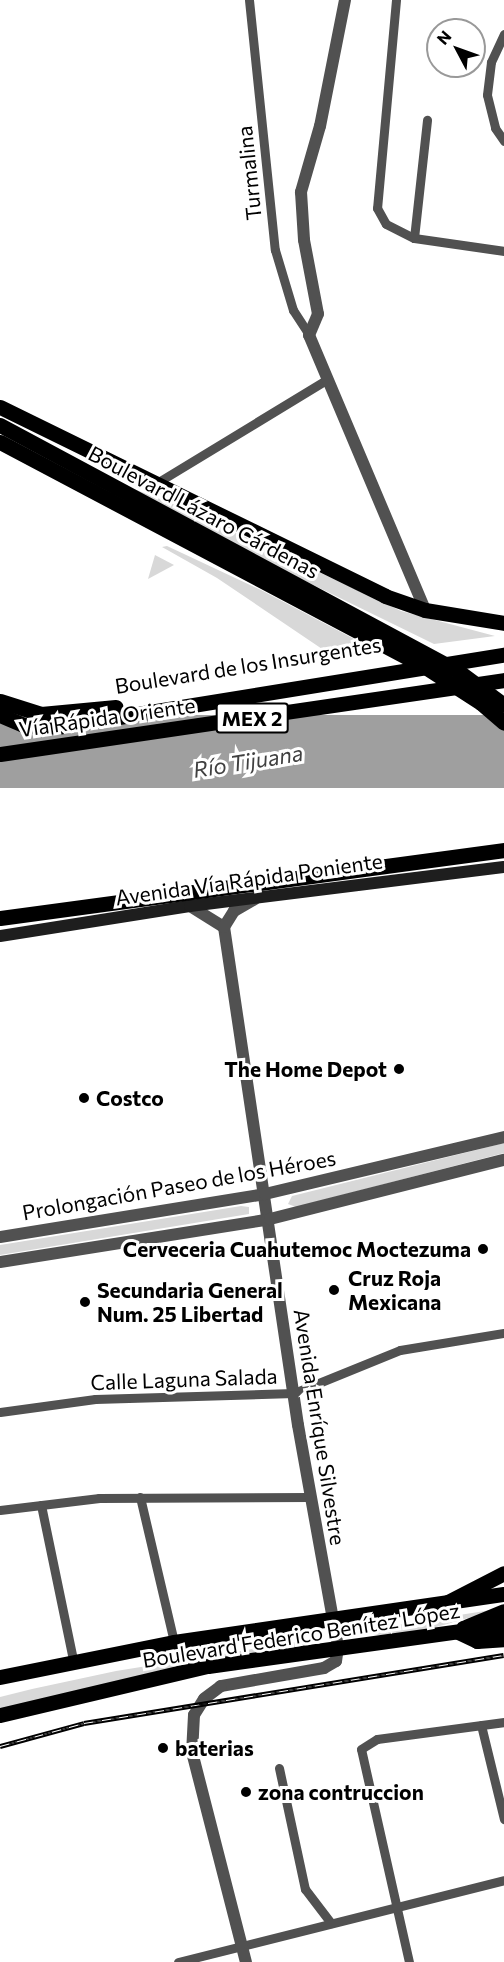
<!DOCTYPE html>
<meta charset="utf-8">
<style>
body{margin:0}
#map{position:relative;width:504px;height:1962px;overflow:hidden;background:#fff;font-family:Commissioner,sans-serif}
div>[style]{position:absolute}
.green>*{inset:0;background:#d8d8d8}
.water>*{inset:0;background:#9f9f9f;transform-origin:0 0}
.minor>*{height:9px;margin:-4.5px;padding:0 4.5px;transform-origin:4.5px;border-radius:4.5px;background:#515151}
.tertiary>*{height:12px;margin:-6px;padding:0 6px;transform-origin:6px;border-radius:6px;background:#515151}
.secondary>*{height:12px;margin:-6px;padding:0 6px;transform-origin:6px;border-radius:6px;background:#1e1e1e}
.primary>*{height:15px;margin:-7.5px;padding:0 7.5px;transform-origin:7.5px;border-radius:7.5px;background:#000}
.trunk>*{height:15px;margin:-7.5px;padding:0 7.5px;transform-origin:7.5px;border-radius:7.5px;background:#000}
.rail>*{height:5px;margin-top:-2.5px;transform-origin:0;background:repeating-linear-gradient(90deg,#fff 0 9px,#000 0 18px);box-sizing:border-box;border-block:2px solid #000}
.dots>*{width:16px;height:16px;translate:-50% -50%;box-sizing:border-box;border:3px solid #fff;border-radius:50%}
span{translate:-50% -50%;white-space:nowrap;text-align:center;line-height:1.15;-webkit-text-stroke:6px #fff;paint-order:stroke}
.shield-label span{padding:2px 4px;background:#fff;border:2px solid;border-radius:4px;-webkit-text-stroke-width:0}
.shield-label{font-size:20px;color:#000;font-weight:700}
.street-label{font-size:21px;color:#000}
.poi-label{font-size:21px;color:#000;font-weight:700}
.right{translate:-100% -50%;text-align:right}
.left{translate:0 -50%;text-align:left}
.water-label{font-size:22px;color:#404040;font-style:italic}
.north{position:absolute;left:426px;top:18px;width:60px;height:60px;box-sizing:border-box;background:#fff;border:2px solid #999;border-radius:50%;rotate:311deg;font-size:16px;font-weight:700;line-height:24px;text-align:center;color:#000}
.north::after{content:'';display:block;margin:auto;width:21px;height:27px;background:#000;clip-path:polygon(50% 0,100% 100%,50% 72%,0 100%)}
</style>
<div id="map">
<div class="green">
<div style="clip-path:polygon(134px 489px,186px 509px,401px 611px,495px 636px,434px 644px,195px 527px)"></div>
<div style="clip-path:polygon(167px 546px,261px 590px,358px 641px,345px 653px,331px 655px,217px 578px,162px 547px)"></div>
<div style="clip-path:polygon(155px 555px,174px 565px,148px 579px)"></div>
<div style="clip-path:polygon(504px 1143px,504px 1153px,296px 1207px,288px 1204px,292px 1196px)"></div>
<div style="clip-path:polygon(241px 1206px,249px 1207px,249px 1214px,0 1255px,0 1245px)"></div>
<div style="clip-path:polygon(504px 1608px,415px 1633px,389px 1637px,357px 1631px)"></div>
<div style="clip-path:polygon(308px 1640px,310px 1646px,0 1710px,0 1697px,32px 1689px,116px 1671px)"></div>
</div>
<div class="water">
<div style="left:504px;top:715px;width:73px;height:510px;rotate:90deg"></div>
</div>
<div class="minor">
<div style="left:249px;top:0;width:251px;rotate:84.1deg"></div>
<div style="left:275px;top:250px;width:63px;rotate:73.3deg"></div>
<div style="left:293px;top:310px;width:30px;rotate:57deg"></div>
<div style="left:396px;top:0;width:209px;rotate:95.2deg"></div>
<div style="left:377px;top:208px;width:18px;rotate:61deg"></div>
<div style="left:386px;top:224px;width:31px;rotate:27deg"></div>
<div style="left:414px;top:238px;width:91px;rotate:8.2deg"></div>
<div style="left:504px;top:34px;width:31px;rotate:115deg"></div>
<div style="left:491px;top:62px;width:33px;rotate:97deg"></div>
<div style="left:487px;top:95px;width:34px;rotate:76deg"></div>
<div style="left:495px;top:128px;width:16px;rotate:55deg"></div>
<div style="left:414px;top:238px;width:119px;rotate:-83.7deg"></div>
<div style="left:155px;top:484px;width:200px;rotate:-31.3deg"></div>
<div style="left:0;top:1412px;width:96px;rotate:-7.8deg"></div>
<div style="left:95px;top:1399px;width:199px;rotate:-1.7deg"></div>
<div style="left:294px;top:1393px;width:114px;rotate:-22.1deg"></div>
<div style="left:400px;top:1350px;width:105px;rotate:-9.3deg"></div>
<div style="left:140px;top:1497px;width:149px;rotate:76.8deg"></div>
<div style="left:41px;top:1505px;width:157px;rotate:78.3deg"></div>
<div style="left:0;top:1510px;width:100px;rotate:-6.9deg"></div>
<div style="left:99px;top:1498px;width:211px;rotate:-0.3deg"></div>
<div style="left:481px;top:1725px;width:97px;rotate:76.3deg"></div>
<div style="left:279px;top:1768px;width:124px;rotate:77.9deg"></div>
<div style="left:305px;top:1889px;width:43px;rotate:52.6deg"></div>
<div style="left:178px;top:1962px;width:336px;rotate:-14.1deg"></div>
<div style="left:409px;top:1962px;width:218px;rotate:-102.7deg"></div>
<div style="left:361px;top:1749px;width:19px;rotate:-32deg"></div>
<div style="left:377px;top:1739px;width:128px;rotate:-7.6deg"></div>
</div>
<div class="tertiary">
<div style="left:345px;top:0;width:128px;rotate:101.2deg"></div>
<div style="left:320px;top:126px;width:69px;rotate:106.1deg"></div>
<div style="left:301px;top:192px;width:48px;rotate:86.4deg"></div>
<div style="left:304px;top:240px;width:75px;rotate:79.3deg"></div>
<div style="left:318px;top:314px;width:23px;rotate:113deg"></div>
<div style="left:309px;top:335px;width:298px;rotate:67.1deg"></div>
<div style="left:190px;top:906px;width:40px;rotate:32deg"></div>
<div style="left:224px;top:927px;width:503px;rotate:81.55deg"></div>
<div style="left:298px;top:1425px;width:226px;rotate:79.8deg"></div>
<div style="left:338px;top:1647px;width:14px;rotate:98deg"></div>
<div style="left:336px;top:1661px;width:14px;rotate:150deg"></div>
<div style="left:324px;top:1668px;width:105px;rotate:170.1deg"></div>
<div style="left:221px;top:1686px;width:21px;rotate:143deg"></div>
<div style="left:204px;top:1699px;width:19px;rotate:122deg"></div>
<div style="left:194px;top:1715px;width:37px;rotate:93deg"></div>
<div style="left:192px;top:1752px;width:217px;rotate:75.6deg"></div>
<div style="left:224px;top:927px;width:19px;rotate:-58deg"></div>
<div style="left:234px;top:911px;width:24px;rotate:-30deg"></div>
<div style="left:0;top:1237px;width:268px;rotate:-9.2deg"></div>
<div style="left:265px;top:1194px;width:246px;rotate:-13.4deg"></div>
<div style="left:0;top:1262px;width:273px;rotate:-9deg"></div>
<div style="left:270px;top:1219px;width:241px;rotate:-14.2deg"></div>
</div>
<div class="secondary">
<div style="left:0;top:936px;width:192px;rotate:-9deg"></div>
<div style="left:190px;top:906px;width:316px;rotate:-7.1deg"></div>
</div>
<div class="primary">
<div style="left:0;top:701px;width:43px;rotate:17.6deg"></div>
<div style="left:41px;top:714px;width:75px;rotate:-5.3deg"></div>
<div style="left:0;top:715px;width:25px;rotate:23deg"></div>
<div style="left:23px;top:725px;width:34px;rotate:3deg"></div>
<div style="left:57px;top:727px;width:453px;rotate:-9.2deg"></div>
<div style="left:463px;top:1628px;width:44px;rotate:-22.5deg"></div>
<div style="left:0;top:1677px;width:177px;rotate:-11.4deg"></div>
<div style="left:174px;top:1642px;width:333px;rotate:-8.3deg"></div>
<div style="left:0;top:1715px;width:214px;rotate:-13.3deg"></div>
<div style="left:208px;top:1666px;width:299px;rotate:-7.9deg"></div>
</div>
<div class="trunk">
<div style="left:0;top:407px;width:429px;rotate:26.1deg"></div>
<div style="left:385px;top:596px;width:42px;rotate:19.3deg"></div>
<div style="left:425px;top:610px;width:80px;rotate:9.3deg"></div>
<div style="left:0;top:425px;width:520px;rotate:28.24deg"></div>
<div style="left:458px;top:671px;width:57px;rotate:36.5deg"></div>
<div style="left:0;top:442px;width:477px;rotate:27.9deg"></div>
<div style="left:422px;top:665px;width:70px;rotate:32.8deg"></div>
<div style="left:481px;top:703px;width:30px;rotate:41deg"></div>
<div style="left:0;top:754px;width:509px;rotate:-8.35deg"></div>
<div style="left:0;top:918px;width:509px;rotate:-7.68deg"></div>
<div style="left:446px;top:1603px;width:65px;rotate:-27.3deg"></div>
<div style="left:458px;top:1632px;width:21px;rotate:25deg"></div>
<div style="left:477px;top:1641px;width:27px;rotate:-4deg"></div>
</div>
<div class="rail">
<div style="left:0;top:1746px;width:87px;rotate:-15.3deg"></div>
<div style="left:84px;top:1723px;width:425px;rotate:-9.2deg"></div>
</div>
<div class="dots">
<div style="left:399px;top:1069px;background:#000"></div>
<div style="left:84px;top:1098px;background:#000"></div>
<div style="left:483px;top:1249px;background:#000"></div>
<div style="left:334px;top:1290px;background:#000"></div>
<div style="left:85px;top:1302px;background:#000"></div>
<div style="left:163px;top:1748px;background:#000"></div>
<div style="left:246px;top:1792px;background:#000"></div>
</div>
<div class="shield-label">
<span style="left:252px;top:718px">MEX 2</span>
</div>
<div class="street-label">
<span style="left:249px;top:173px;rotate:-96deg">Turmalina</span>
<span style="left:204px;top:512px;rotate:28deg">Boulevard Lázaro Cárdenas</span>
<span style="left:248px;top:665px;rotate:-9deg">Boulevard de los Insurgentes</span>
<span style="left:107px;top:717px;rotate:-8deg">Vía Rápida Oriente</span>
<span style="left:249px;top:879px;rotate:-8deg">Avenida Vía Rápida Poniente</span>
<span style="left:179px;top:1185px;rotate:-10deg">Prolongación Paseo de los Héroes</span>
<span style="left:184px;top:1379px;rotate:-2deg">Calle Laguna Salada</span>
<span style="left:320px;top:1427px;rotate:81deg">Avenida Enríque Silvestre</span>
<span style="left:301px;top:1635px;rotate:-9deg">Boulevard Federico Benítez López</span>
</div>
<div class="poi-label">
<span class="right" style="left:387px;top:1069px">The Home Depot</span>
<span class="left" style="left:96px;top:1098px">Costco</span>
<span class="right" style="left:471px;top:1249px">Cerveceria Cuahutemoc Moctezuma</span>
<span class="left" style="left:348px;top:1290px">Cruz Roja<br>Mexicana</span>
<span class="left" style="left:97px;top:1302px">Secundaria General<br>Num. 25 Libertad</span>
<span class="left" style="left:175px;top:1748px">baterias</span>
<span class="left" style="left:258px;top:1792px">zona contruccion</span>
</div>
<div class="water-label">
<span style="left:248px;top:761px;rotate:-9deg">Río Tijuana</span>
</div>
<div class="north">N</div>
</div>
